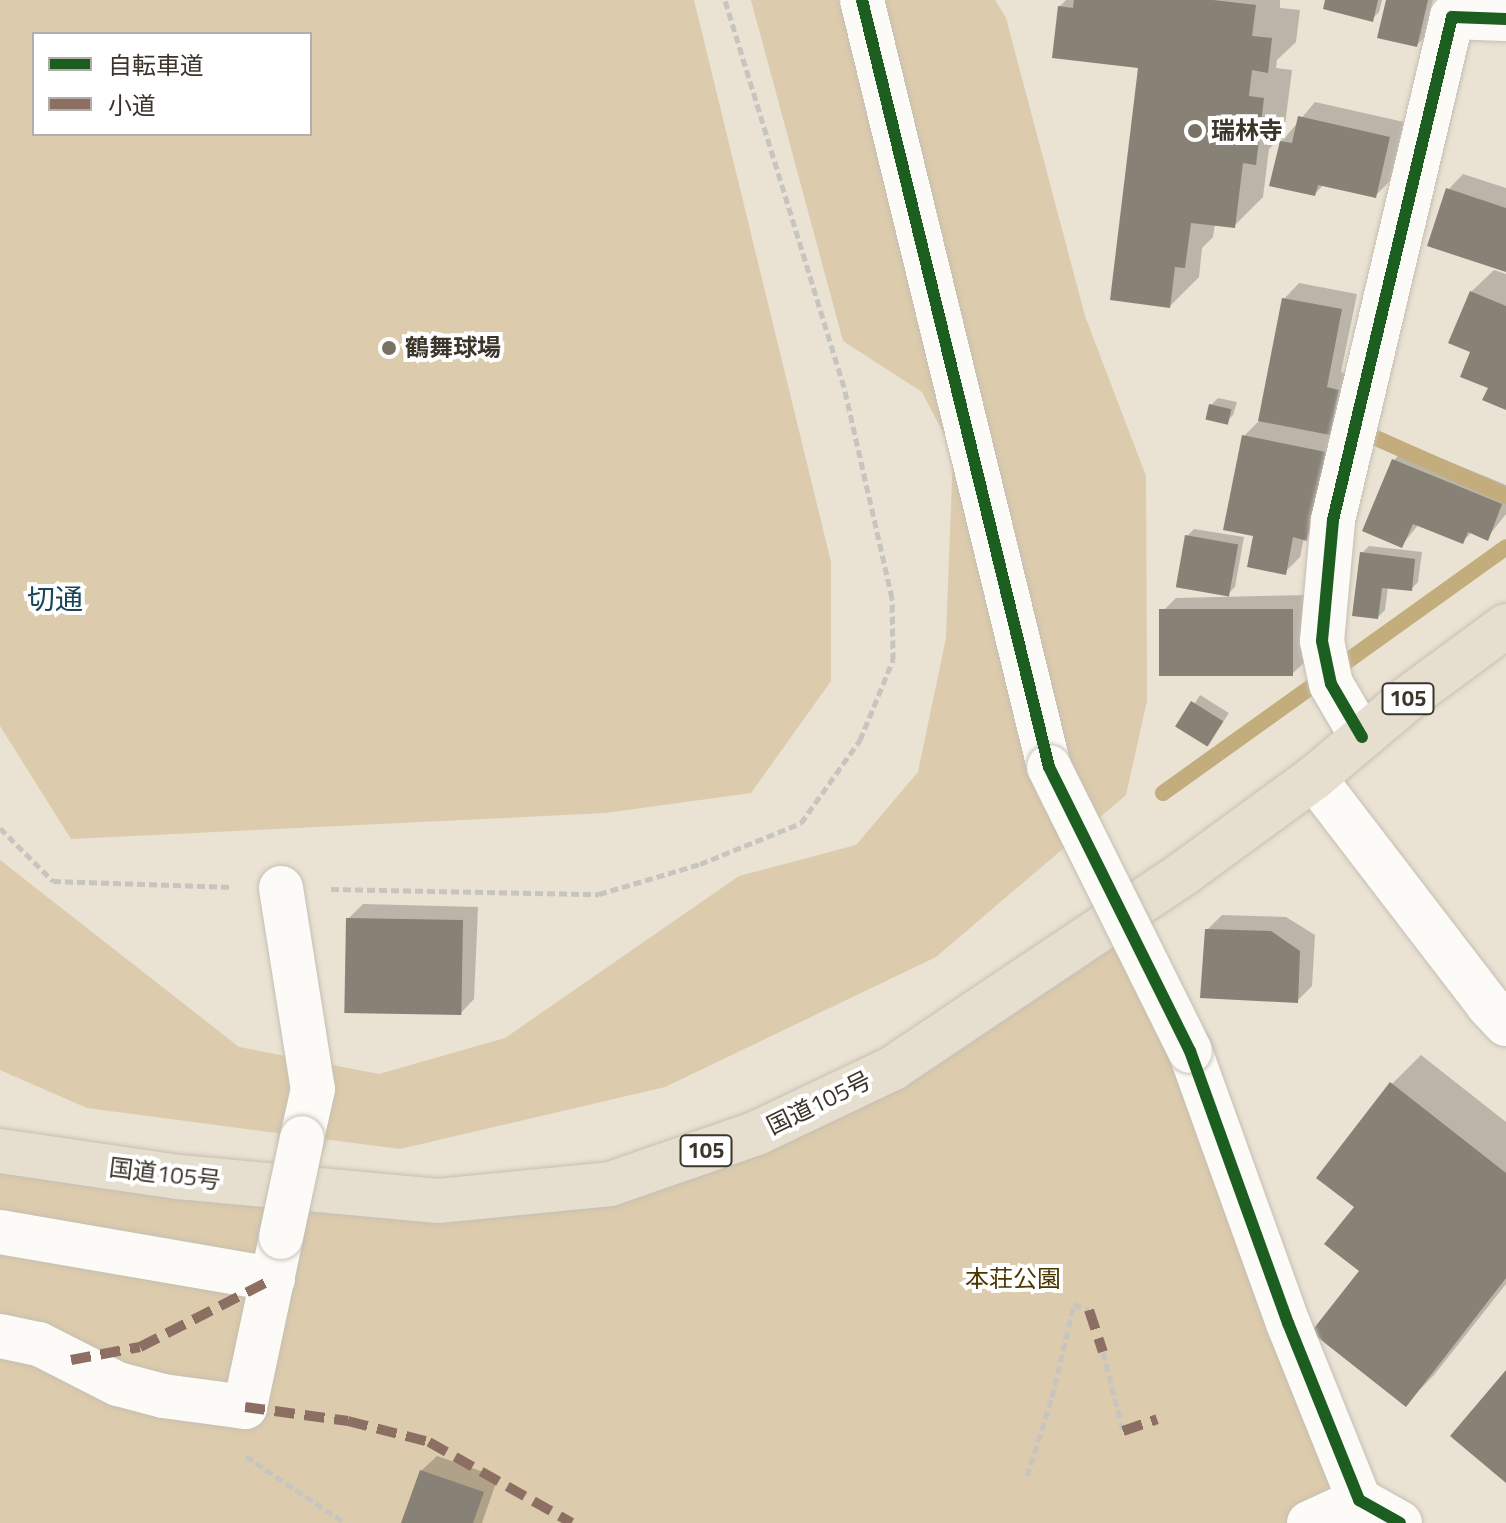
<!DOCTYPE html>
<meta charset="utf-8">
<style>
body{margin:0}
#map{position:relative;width:1506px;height:1523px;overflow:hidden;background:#eae2d3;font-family:"Titillium Web","Noto Sans JP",sans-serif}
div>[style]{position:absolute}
.green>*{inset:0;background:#dccbac}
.shadow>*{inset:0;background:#0003;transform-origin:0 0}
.stream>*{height:16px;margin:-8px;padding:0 8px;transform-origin:8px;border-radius:8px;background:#c4ad7c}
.building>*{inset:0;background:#888176;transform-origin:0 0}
.path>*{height:5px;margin-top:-2.5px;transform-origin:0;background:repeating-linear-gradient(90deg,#c7c5bf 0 8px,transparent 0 12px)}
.roads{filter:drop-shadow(0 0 2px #c5bfb3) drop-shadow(0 0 2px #c5bfb3)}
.minor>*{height:44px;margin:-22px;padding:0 22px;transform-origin:22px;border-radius:22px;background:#fcfbf8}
.highway>*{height:44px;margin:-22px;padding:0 22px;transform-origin:22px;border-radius:22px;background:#e6dfd0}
.bridges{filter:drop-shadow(0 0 2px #c5bfb3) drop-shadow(0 0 2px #c5bfb3)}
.minor-bridge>*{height:44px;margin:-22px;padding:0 22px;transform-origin:22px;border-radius:22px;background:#fcfbf8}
.quiet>*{height:10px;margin-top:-5px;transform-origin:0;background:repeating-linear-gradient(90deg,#8d6e63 0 20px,transparent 0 30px)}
.cycleway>*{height:12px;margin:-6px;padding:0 6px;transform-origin:6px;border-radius:6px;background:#1b5e20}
.dots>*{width:22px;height:22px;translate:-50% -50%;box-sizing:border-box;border:4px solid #fff;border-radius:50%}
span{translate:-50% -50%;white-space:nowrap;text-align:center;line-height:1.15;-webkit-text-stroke:8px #fff;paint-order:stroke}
.shield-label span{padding:2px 6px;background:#fff;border:2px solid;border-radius:6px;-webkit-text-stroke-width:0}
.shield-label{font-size:22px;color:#3b352a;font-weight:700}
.poi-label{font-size:24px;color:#3b352a;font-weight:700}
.left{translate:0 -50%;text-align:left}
.street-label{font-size:24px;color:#3b352a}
.park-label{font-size:24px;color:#4b3600}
.quarter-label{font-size:28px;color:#1a455b}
.legend{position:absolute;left:32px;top:32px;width:280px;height:104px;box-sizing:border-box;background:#fff;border:2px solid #b1aeaa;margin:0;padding:10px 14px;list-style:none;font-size:24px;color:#3b352a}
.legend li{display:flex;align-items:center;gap:16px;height:40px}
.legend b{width:40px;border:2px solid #b1aeaa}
</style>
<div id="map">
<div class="green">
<div style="clip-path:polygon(evenodd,0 0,694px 0,831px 562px,831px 681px,751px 793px,605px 813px,71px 839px,0 726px,0 0,34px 34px,310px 34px,310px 134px,34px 134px,34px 34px)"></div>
<div style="clip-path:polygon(751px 0,995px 0,1006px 18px,1085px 316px,1146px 476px,1147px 701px,1126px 795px,936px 957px,665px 1087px,400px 1149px,87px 1108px,0 1070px,0 860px,239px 1047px,379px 1074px,505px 1038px,739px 876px,856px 845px,918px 772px,946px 638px,953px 452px,922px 392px,843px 341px)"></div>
<div style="clip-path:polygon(1120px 914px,1374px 1523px,0 1523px,0 1151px,438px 1201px,757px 1133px)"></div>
</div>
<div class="shadow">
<div style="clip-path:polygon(1066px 0,1280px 0,1280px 8px,1300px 10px,1296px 42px,1277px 60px,1276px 68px,1292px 70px,1283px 140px,1315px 102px,1404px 122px,1390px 181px,1375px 196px,1324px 184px,1315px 194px,1271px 184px,1283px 135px,1269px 149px,1263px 197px,1234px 226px,1215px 224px,1213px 237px,1202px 248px,1199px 277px,1170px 306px,1140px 66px,1059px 7px)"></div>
<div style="clip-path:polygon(1327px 0,1382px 0,1379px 12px,1372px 19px)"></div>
<div style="clip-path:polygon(1388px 0,1433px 0,1424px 38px,1417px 45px)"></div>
<div style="clip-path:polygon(1463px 174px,1506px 188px,1506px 270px,1448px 190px)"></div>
<div style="clip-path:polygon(1494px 270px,1506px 274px,1506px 407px,1490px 386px,1473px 350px,1471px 292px)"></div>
<div style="clip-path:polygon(1299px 283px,1357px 294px,1341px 372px,1353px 375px,1345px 417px,1328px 434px,1340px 437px,1322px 524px,1304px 538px,1300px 557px,1285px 572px,1255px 534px,1244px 436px,1261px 419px,1284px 299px)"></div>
<div style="clip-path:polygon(1218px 398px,1237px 402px,1233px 415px,1226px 422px,1211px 405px)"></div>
<div style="clip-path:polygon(1409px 445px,1506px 485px,1506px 514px,1487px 538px,1472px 532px,1462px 542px,1419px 524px,1402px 545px,1394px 460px)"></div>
<div style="clip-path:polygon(1194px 529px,1244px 537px,1235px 587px,1228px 594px,1187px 536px)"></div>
<div style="clip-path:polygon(1369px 546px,1422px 552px,1418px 582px,1411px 589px,1388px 587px,1385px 610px,1378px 617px,1362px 553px)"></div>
<div style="clip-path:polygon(1307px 595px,1308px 659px,1292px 674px,1161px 613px,1176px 598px)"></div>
<div style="left:1200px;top:695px;width:34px;height:39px;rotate:32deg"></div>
<div style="clip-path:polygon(363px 904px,478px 907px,474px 999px,459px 1015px,348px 919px)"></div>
<div style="clip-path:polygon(1222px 915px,1286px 917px,1315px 935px,1312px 986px,1297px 1001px,1207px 930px)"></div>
<div style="clip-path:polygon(1421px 1055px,1506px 1122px,1506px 1284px,1434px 1375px,1406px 1404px,1362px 1270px,1356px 1206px,1392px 1084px)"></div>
<div style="clip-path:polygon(437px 1456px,498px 1477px,482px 1523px,404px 1523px,421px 1471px)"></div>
</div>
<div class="stream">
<div style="left:1376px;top:438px;width:142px;rotate:24deg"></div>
<div style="left:1163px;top:793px;width:422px;rotate:-35.6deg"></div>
</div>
<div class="building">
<div style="clip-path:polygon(1074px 0,1213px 0,1256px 5px,1252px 36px,1272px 38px,1268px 73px,1252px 70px,1249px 96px,1264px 98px,1256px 165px,1243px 163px,1235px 228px,1191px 223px,1185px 268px,1175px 267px,1170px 308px,1110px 300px,1138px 68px,1052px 58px,1058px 6px,1073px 8px)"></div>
<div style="clip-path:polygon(1325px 0,1378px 0,1373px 22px,1323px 9px)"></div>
<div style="clip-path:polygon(1386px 0,1428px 0,1417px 47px,1377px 38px)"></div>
<div style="clip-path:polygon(1298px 116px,1390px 137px,1376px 198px,1318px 185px,1315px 196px,1269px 186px,1280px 141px,1292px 143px)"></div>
<div style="clip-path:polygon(1446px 188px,1506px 208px,1506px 272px,1427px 246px)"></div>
<div style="clip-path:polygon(1470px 291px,1506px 306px,1506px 410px,1482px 400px,1488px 388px,1460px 377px,1470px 352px,1448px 343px)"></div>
<div style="clip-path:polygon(1282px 298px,1342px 309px,1327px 387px,1339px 390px,1330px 435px,1258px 421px)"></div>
<div style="left:1209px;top:404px;width:23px;height:16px;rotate:13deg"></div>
<div style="clip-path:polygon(1242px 435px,1326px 452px,1307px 541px,1293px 537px,1286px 575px,1247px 567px,1253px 536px,1223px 530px)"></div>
<div style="clip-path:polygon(1392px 459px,1502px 504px,1488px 541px,1468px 532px,1463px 544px,1413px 524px,1402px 548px,1362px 531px)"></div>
<div style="left:1185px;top:535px;width:54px;height:53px;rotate:10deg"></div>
<div style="clip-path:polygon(1360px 552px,1415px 559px,1412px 591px,1382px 588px,1378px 619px,1352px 616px)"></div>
<div style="left:1293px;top:609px;width:67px;height:134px;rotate:90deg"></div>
<div style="left:1191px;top:701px;width:38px;height:30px;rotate:32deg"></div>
<div style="left:346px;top:918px;width:117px;height:95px;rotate:1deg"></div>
<div style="clip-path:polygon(1205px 929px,1271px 931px,1300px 951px,1298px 1003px,1200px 998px)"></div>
<div style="clip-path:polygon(1390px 1082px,1506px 1173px,1506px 1278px,1406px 1407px,1311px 1332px,1359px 1271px,1324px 1244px,1354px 1207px,1316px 1178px)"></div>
<div style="clip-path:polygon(1506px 1370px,1506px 1483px,1450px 1436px)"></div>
<div style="clip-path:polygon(420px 1470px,484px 1492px,473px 1523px,401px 1523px)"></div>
</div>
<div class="path">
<div style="left:0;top:828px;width:75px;rotate:45deg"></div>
<div style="left:53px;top:881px;width:180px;rotate:1.9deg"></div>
<div style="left:331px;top:889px;width:268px;rotate:1.1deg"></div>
<div style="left:599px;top:894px;width:105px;rotate:-16.5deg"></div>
<div style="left:700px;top:864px;width:109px;rotate:-22.1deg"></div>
<div style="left:801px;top:823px;width:102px;rotate:-54.6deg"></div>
<div style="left:860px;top:740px;width:87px;rotate:-67.6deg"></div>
<div style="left:893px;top:660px;width:62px;rotate:-90.9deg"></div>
<div style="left:892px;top:598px;width:216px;rotate:-102.8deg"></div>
<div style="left:844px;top:387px;width:405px;rotate:-107.1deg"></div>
<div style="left:1103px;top:1352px;width:81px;rotate:75.8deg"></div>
<div style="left:246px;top:1456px;width:120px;rotate:34.1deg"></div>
<div style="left:1027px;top:1476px;width:83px;rotate:-72.4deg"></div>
<div style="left:1052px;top:1397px;width:96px;rotate:-76.7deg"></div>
<div style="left:1074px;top:1304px;width:16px;rotate:22deg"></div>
</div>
<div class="roads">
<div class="minor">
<div style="left:862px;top:0;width:789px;rotate:76.3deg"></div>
<div style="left:1362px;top:737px;width:61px;rotate:-120.3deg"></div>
<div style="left:1331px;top:684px;width:44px;rotate:-101.8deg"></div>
<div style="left:1322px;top:641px;width:121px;rotate:-84.8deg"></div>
<div style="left:1333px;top:520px;width:517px;rotate:-76.69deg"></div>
<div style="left:1452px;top:17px;width:54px;rotate:2.1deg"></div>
<div style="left:1314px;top:778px;width:286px;rotate:52.5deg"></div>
<div style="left:1488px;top:1005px;width:26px;rotate:47deg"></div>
<div style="left:281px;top:888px;width:204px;rotate:81deg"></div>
<div style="left:313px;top:1089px;width:50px;rotate:102.7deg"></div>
<div style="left:1190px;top:1051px;width:289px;rotate:70.2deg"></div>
<div style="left:1288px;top:1323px;width:191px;rotate:68.1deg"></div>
<div style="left:1359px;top:1500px;width:47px;rotate:29.3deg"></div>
<div style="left:0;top:1232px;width:277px;rotate:9.8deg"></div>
<div style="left:0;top:1336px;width:40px;rotate:12deg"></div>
<div style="left:39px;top:1344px;width:89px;rotate:26.9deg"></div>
<div style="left:118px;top:1384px;width:47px;rotate:14.9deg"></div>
<div style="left:163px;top:1396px;width:83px;rotate:7.6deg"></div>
<div style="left:245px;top:1407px;width:174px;rotate:-78deg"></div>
<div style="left:1309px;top:1523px;width:55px;rotate:-24.7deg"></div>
</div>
<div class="highway">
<div style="left:0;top:1151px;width:181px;rotate:8.3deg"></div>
<div style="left:179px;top:1177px;width:260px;rotate:5.3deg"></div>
<div style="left:438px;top:1201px;width:173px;rotate:-5.6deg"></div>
<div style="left:610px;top:1184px;width:156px;rotate:-19.1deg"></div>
<div style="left:757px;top:1133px;width:151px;rotate:-25.5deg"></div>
<div style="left:893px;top:1068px;width:350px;rotate:-33.8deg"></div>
<div style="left:1184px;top:873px;width:161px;rotate:-36.2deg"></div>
<div style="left:1314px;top:778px;width:127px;rotate:-40.2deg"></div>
<div style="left:1411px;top:696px;width:118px;rotate:-36.4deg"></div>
</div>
</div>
<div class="bridges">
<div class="minor-bridge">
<div style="left:1049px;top:767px;width:317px;rotate:63.6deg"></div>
<div style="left:281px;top:1237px;width:101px;rotate:-78deg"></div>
</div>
</div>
<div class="quiet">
<div style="left:1089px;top:1310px;width:44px;rotate:71.6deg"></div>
<div style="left:71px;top:1360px;width:70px;rotate:-10.7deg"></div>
<div style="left:140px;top:1347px;width:149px;rotate:-27.1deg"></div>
<div style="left:245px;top:1407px;width:104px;rotate:7.7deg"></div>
<div style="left:348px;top:1421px;width:84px;rotate:14.5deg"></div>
<div style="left:429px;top:1442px;width:164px;rotate:29.5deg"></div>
<div style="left:1123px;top:1431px;width:36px;rotate:-19deg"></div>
</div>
<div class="cycleway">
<div style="left:862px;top:0;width:789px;rotate:76.3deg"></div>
<div style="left:1049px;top:767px;width:317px;rotate:63.6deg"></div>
<div style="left:1190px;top:1051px;width:289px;rotate:70.2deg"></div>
<div style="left:1288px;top:1323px;width:191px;rotate:68.1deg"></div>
<div style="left:1359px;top:1500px;width:47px;rotate:29.3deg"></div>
<div style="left:1362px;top:737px;width:61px;rotate:-120.3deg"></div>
<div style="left:1331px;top:684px;width:44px;rotate:-101.8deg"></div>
<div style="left:1322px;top:641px;width:121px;rotate:-84.8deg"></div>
<div style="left:1333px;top:520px;width:517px;rotate:-76.69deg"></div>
<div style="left:1452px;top:17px;width:54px;rotate:2.1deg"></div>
</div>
<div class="dots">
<div style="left:1195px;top:131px;background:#787265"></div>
<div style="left:389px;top:348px;background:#787265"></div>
</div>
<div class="shield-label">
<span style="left:1408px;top:699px">105</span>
<span style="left:706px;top:1151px">105</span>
</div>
<div class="poi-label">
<span class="left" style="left:1211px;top:131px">瑞林寺</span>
<span class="left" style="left:405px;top:348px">鶴舞球場</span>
</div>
<div class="street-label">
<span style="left:819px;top:1103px;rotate:-26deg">国道105号</span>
<span style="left:165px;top:1174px;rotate:7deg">国道105号</span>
</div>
<div class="park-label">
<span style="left:1013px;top:1279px">本荘公園</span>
</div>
<div class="quarter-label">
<span style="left:55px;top:599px">切通</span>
</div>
<ul class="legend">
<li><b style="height:10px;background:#1b5e20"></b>自転車道</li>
<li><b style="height:10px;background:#8d6e63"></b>小道</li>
</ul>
</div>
